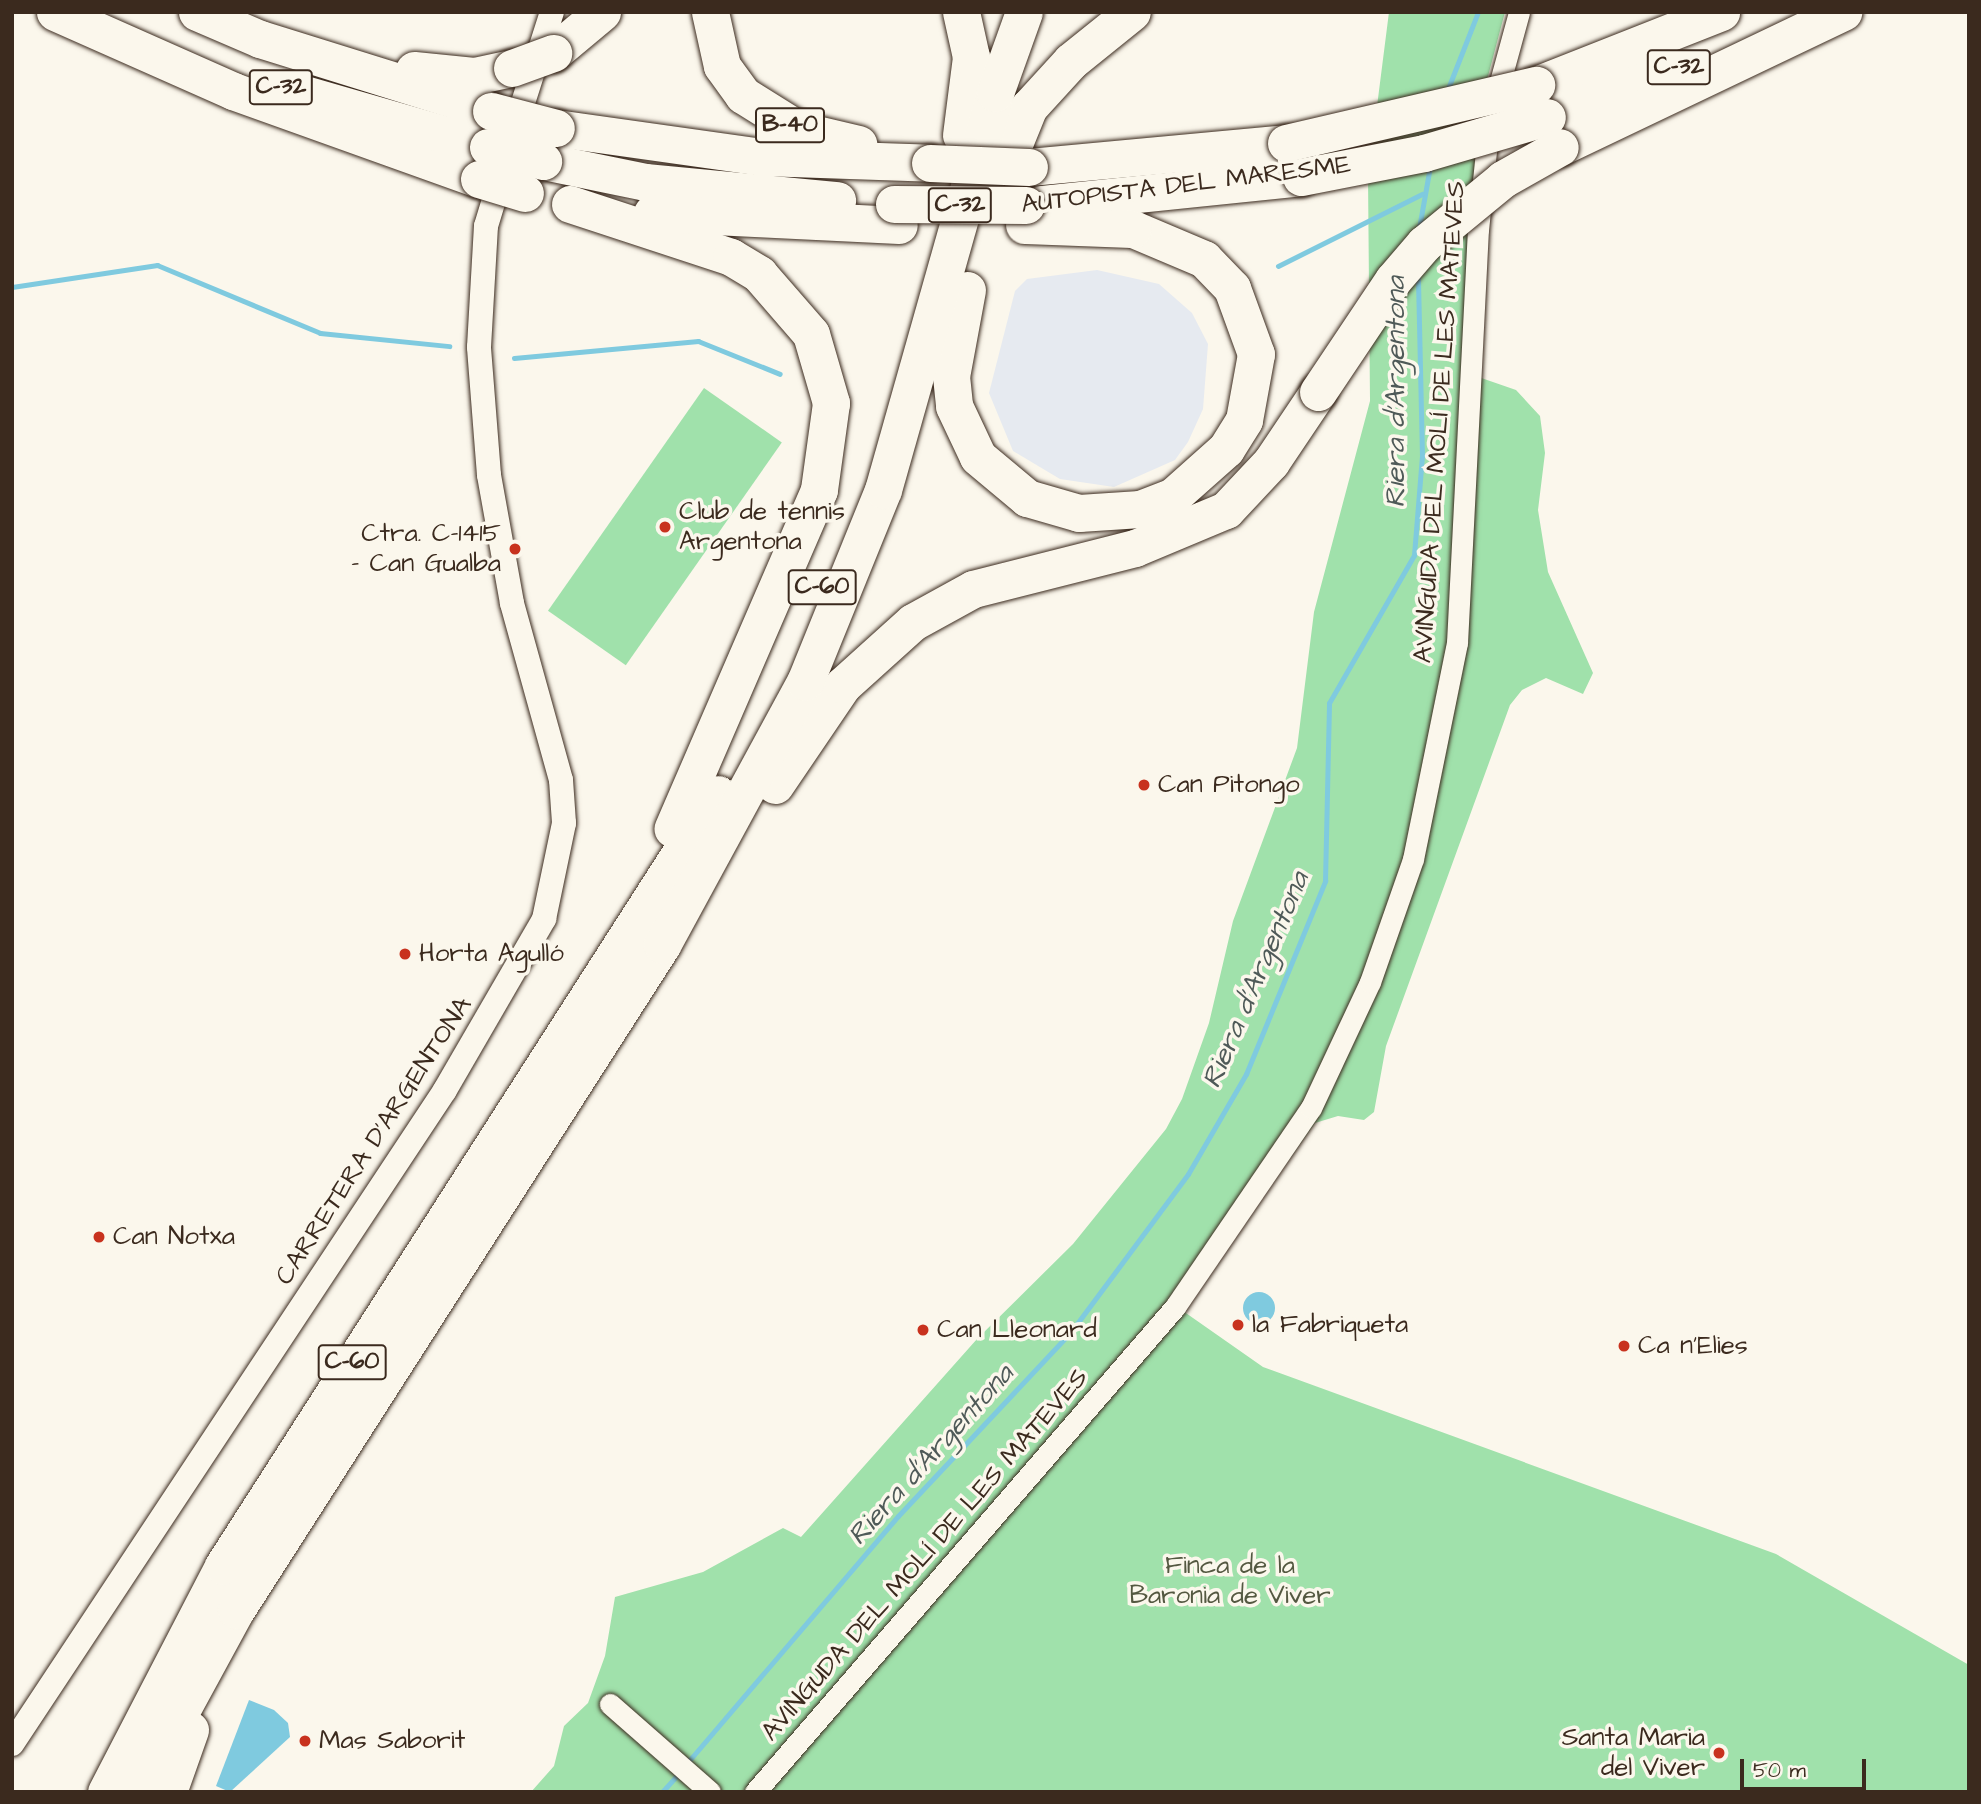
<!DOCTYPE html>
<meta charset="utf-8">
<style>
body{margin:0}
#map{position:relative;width:1981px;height:1804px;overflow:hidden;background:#fbf7ec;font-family:"Architects Daughter",sans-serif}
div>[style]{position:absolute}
.built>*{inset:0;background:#e6eaf0}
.green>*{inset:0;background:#a0e1ab;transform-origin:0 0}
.water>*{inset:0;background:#7fcadf}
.round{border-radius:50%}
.stream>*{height:5px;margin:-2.5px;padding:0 2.5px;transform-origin:2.5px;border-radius:2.5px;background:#7fcadf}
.roads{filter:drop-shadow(0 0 2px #3b2a1e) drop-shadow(0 0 2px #3b2a1e)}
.minor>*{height:21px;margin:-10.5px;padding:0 10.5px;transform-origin:10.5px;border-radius:10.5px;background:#fbf7ec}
.tertiary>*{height:24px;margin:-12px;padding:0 12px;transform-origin:12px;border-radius:12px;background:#fbf7ec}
.motorway>*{height:37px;margin:-18.5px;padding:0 18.5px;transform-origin:18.5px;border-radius:18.5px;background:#fbf7ec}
.bridges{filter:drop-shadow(0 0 2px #3b2a1e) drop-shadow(0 0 2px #3b2a1e)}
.motorway-bridge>*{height:37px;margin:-18.5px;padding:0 18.5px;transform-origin:18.5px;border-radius:18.5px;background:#fbf7ec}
.dots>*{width:19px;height:19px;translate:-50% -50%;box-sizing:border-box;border:4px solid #fbf7ec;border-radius:50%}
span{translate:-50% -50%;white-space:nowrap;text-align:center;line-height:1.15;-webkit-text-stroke:7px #fbf7ec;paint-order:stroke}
.shield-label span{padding:2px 5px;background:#fbf7ec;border:2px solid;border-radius:5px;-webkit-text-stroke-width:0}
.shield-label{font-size:24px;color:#3b2a1e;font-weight:700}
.street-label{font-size:26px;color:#3b2a1e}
.poi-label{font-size:26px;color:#3b2a1e}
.left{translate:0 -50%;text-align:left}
.right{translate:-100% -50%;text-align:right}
.park-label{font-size:26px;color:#545841}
.water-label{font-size:28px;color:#4f5a58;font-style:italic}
.frame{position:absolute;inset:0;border:14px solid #3b2a1e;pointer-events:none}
.scale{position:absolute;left:1740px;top:1759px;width:126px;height:32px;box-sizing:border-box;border:4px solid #3b2a1e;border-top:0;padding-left:9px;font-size:21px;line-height:24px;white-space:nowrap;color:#3b2a1e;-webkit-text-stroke:5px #fbf7ec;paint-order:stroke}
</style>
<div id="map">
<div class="built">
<div style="clip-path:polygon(1097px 270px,1159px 284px,1192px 313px,1208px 344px,1203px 409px,1188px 442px,1175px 460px,1114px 487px,1060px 479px,1013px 451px,989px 393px,1015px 291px,1027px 279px)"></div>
</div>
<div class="green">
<div style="clip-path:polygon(1389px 12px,1505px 12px,1478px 114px,1464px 372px,1516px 390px,1540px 416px,1545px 453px,1538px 510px,1548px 572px,1593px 673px,1583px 694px,1546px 678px,1522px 690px,1510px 705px,1386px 1046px,1374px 1112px,1364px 1120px,1338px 1116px,1315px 1123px,1183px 1311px,1263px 1367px,1776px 1554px,1969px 1665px,1969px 1792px,531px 1792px,554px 1766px,564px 1726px,588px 1703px,605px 1656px,615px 1597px,703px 1572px,783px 1528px,801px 1537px,977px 1339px,1073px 1244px,1166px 1129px,1182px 1099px,1209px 1023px,1233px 921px,1297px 748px,1314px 612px,1370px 401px,1368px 177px)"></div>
<div style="left:704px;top:388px;width:95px;height:272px;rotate:35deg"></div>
</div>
<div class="water">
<div class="round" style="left:1243px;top:1292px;width:32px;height:32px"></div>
<div style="clip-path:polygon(249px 1700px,274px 1710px,288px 1723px,290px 1737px,230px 1792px,216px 1786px)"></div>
</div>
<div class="stream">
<div style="left:1447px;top:91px;width:85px;rotate:-68.6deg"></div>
<div style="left:1419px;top:228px;width:63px;rotate:-79.9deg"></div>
<div style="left:1278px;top:266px;width:161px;rotate:-26.6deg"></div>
<div style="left:12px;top:287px;width:147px;rotate:-8.6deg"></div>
<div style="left:157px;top:265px;width:177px;rotate:22.6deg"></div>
<div style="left:320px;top:333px;width:130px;rotate:5.8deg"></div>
<div style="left:514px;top:358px;width:185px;rotate:-5.3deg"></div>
<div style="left:698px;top:341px;width:88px;rotate:21.9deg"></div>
<div style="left:687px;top:1763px;width:325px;rotate:-49.5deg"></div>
<div style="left:898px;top:1516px;width:251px;rotate:-46.8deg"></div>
<div style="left:1070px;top:1333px;width:198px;rotate:-53.4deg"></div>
<div style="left:1188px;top:1174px;width:116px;rotate:-59.9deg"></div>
<div style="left:1246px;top:1074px;width:209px;rotate:-67.7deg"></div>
<div style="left:1325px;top:881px;width:178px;rotate:-88.7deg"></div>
<div style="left:1329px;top:703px;width:171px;rotate:-60.1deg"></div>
<div style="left:1414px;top:555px;width:99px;rotate:-85.4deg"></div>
<div style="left:1422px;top:456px;width:183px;rotate:-91.3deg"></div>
<div style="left:662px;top:1792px;width:28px;rotate:-48deg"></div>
</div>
<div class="roads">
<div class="minor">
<div style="left:610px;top:1704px;width:133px;rotate:41.3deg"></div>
<div style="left:755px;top:1792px;width:642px;rotate:-49.11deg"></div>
<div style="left:1175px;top:1307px;width:241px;rotate:-55.7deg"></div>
<div style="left:1311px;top:1108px;width:139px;rotate:-64.9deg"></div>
<div style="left:1370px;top:982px;width:130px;rotate:-70.7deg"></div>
<div style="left:1413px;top:859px;width:220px;rotate:-78.5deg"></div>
<div style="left:1457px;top:643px;width:414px;rotate:-87.1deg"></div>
<div style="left:1478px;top:230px;width:109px;rotate:-84.2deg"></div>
<div style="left:1489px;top:122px;width:114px;rotate:-74.7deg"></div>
</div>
<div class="tertiary">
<div style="left:514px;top:131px;width:125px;rotate:-72.3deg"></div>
<div style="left:12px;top:1744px;width:784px;rotate:-56.49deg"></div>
<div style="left:445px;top:1090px;width:198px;rotate:-59.9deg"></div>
<div style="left:544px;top:919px;width:98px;rotate:-78.2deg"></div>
<div style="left:564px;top:823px;width:43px;rotate:-94deg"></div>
<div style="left:561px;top:780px;width:184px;rotate:-105.5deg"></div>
<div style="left:512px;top:603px;width:130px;rotate:-100.2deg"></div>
<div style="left:489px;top:475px;width:128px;rotate:-94.5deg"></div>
<div style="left:479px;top:347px;width:121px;rotate:-86.7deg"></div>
<div style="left:486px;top:226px;width:59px;rotate:-73.1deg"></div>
</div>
<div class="motorway">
<div style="left:55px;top:12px;width:195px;rotate:23.9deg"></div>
<div style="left:233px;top:91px;width:261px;rotate:19.7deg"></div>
<div style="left:197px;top:12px;width:69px;rotate:23.2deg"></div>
<div style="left:260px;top:39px;width:242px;rotate:17.3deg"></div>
<div style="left:710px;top:12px;width:55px;rotate:77.5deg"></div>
<div style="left:722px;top:66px;width:36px;rotate:54deg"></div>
<div style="left:743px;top:95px;width:66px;rotate:32deg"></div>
<div style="left:799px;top:130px;width:61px;rotate:13.3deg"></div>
<div style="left:553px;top:53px;width:64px;rotate:-39.9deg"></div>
<div style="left:414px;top:70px;width:60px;rotate:5.7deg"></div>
<div style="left:474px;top:76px;width:39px;rotate:-12deg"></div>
<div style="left:1536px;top:85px;width:199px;rotate:-21.5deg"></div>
<div style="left:301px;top:93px;width:195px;rotate:16.1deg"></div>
<div style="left:1547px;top:117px;width:111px;rotate:-20.6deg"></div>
<div style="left:556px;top:128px;width:208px;rotate:8deg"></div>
<div style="left:762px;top:157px;width:168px;rotate:2deg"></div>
<div style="left:961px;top:135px;width:79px;rotate:-82.7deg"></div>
<div style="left:971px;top:57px;width:46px;rotate:-102.5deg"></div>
<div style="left:1560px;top:147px;width:314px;rotate:-25.5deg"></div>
<div style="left:543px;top:161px;width:104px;rotate:11.6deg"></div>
<div style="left:645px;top:182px;width:193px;rotate:5.4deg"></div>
<div style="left:1029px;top:167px;width:258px;rotate:-5.3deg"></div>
<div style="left:994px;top:193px;width:93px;rotate:-67.9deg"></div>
<div style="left:1029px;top:107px;width:62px;rotate:-47.6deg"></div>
<div style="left:1071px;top:61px;width:78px;rotate:-38.8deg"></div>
<div style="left:570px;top:204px;width:169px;rotate:18.2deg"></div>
<div style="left:731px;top:257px;width:33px;rotate:31deg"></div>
<div style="left:759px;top:274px;width:79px;rotate:49.1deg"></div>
<div style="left:811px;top:334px;width:72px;rotate:73.8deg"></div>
<div style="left:831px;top:403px;width:88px;rotate:97.9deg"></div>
<div style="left:819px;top:490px;width:369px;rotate:113.4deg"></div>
<div style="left:1041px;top:204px;width:261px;rotate:-5.9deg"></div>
<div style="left:652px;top:213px;width:247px;rotate:2.8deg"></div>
<div style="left:967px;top:290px;width:87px;rotate:100.5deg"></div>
<div style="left:951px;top:376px;width:30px;rotate:84deg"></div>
<div style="left:954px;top:406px;width:56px;rotate:64.8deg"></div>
<div style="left:978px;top:457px;width:64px;rotate:39.9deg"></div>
<div style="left:1027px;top:498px;width:54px;rotate:16.1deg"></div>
<div style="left:1079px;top:513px;width:61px;rotate:-3.8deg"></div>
<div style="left:1140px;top:509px;width:34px;rotate:-21deg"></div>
<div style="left:1172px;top:497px;width:72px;rotate:-41.6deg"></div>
<div style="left:1226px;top:449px;width:34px;rotate:-58deg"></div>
<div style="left:1244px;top:420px;width:67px;rotate:-79.7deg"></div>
<div style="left:1256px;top:354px;width:70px;rotate:-110deg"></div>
<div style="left:1232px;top:288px;width:40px;rotate:-134deg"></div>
<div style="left:1204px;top:259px;width:77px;rotate:-157.1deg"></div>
<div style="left:1133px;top:229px;width:109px;rotate:-177.9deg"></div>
<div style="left:775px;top:785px;width:121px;rotate:-55.8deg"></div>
<div style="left:843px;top:685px;width:94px;rotate:-42deg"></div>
<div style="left:913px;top:622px;width:68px;rotate:-28.8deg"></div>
<div style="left:973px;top:589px;width:167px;rotate:-14.2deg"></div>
<div style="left:1135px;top:548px;width:99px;rotate:-22.7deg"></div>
<div style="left:1226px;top:510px;width:66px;rotate:-46.8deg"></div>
<div style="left:1271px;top:462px;width:84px;rotate:-56.1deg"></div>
<div style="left:106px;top:1792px;width:254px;rotate:-62.6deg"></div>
<div style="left:223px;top:1566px;width:917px;rotate:-57.33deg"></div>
<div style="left:137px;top:1792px;width:207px;rotate:-61.5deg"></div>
<div style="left:236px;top:1610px;width:790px;rotate:-57.36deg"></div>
<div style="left:662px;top:945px;width:299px;rotate:-61.5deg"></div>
<div style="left:805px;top:682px;width:207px;rotate:-67.9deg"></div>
<div style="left:883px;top:490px;width:412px;rotate:-74.2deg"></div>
<div style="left:995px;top:93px;width:86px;rotate:-70.3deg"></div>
<div style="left:168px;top:1792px;width:66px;rotate:-70.5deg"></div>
</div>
</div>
<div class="bridges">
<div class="motorway-bridge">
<div style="left:512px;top:68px;width:44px;rotate:-20.1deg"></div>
<div style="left:491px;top:111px;width:67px;rotate:14.7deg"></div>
<div style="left:1286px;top:143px;width:257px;rotate:-13.1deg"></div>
<div style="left:488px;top:147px;width:57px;rotate:14.3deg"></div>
<div style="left:930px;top:163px;width:99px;rotate:2.3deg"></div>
<div style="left:1301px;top:177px;width:125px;rotate:-11deg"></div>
<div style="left:1424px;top:153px;width:128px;rotate:-16.3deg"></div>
<div style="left:479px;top:179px;width:48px;rotate:16.9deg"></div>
<div style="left:894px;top:204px;width:132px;rotate:0.4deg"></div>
<div style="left:1318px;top:392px;width:135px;rotate:-56.2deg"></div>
<div style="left:1393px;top:280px;width:48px;rotate:-49.3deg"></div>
<div style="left:1424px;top:244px;width:102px;rotate:-39.4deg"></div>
<div style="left:1503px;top:179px;width:65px;rotate:-29.3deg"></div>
</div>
</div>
<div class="dots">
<div style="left:665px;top:527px;background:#c8321e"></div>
<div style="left:515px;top:549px;background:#c8321e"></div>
<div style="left:1144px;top:785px;background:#c8321e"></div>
<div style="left:405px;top:954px;background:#c8321e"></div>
<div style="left:99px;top:1237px;background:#c8321e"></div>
<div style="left:1238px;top:1325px;background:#c8321e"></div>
<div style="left:923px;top:1330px;background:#c8321e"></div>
<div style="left:1624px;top:1346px;background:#c8321e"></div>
<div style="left:305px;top:1741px;background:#c8321e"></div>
<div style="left:1719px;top:1753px;background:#c8321e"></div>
</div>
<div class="shield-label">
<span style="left:1679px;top:67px">C-32</span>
<span style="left:281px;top:87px">C-32</span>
<span style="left:790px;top:125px">B-40</span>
<span style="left:960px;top:205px">C-32</span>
<span style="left:822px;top:587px">C-60</span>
<span style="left:352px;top:1362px">C-60</span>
</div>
<div class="street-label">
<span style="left:1186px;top:185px;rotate:-7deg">AUTOPISTA DEL MARESME</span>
<span style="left:1440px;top:422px;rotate:-86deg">AVINGUDA DEL MOLÍ DE LES MATEVES</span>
<span style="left:374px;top:1141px;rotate:-57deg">CARRETERA D'ARGENTONA</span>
<span style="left:925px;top:1555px;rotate:-49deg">AVINGUDA DEL MOLÍ DE LES MATEVES</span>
</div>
<div class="poi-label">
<span class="left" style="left:679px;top:527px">Club de tennis<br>Argentona</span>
<span class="right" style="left:501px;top:549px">Ctra. C-1415<br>- Can Gualba</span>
<span class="left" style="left:1158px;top:785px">Can Pitongo</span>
<span class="left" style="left:419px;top:954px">Horta Agulló</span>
<span class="left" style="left:113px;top:1237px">Can Notxa</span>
<span class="left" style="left:1252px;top:1325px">la Fabriqueta</span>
<span class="left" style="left:937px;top:1330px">Can Lleonard</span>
<span class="left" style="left:1638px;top:1346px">Ca n'Elies</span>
<span class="right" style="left:1705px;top:1753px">Santa Maria<br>del Viver</span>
<span class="left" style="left:319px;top:1741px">Mas Saborit</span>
</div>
<div class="park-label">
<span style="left:1230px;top:1581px">Finca de la<br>Baronia de Viver</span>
</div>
<div class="water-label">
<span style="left:1396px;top:392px;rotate:-90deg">Riera d'Argentona</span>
<span style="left:1256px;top:980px;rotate:-67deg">Riera d'Argentona</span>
<span style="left:931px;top:1455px;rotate:-48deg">Riera d'Argentona</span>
</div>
<div class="frame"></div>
<div class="scale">50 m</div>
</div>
